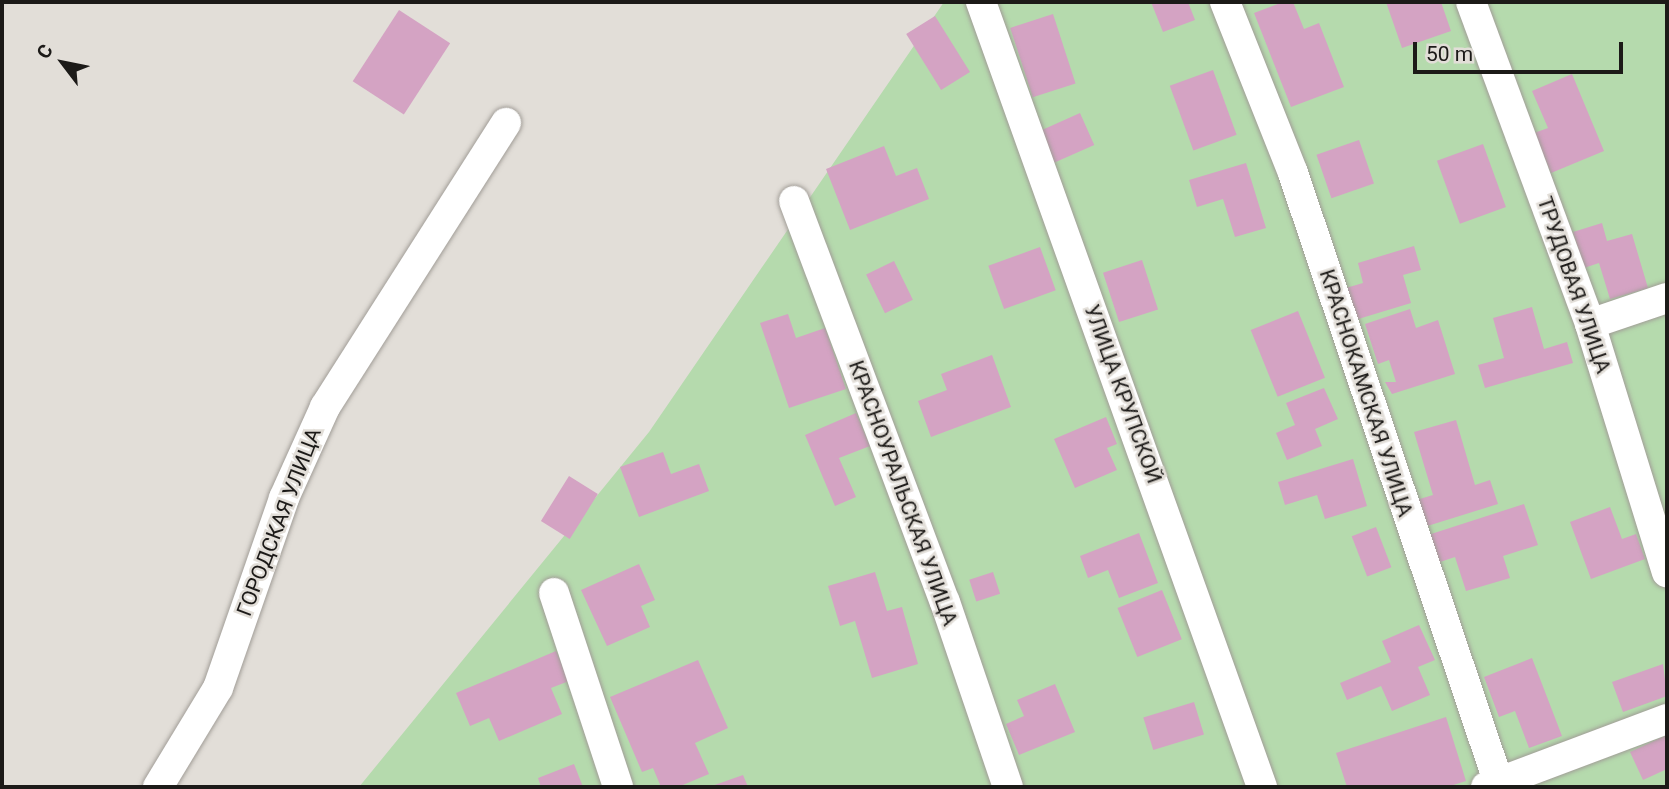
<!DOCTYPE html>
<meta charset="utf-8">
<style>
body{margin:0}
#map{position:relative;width:1669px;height:789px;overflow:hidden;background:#e2ded8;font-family:Roboto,sans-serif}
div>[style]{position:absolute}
.green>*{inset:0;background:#b5daad}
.building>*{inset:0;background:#d4a3c3;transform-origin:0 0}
.roads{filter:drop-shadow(0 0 2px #a19d97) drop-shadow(0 0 2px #a19d97)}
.street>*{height:30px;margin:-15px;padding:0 15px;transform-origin:15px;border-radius:15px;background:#fff}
span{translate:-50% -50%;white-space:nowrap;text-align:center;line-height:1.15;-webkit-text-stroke:5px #e2ded8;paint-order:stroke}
.street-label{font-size:21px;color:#1c1a18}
.frame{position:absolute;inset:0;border:4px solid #1c1a18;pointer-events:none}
.north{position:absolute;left:28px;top:28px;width:70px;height:70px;-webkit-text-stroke:5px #e2ded8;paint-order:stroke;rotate:302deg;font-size:19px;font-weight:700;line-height:28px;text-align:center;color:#1c1a18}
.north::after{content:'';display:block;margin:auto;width:24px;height:32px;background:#1c1a18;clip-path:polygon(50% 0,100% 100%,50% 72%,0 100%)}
.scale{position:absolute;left:1413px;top:42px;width:210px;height:32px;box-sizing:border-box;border:4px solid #1c1a18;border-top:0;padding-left:9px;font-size:21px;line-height:24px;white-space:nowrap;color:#1c1a18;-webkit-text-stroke:5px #e2ded8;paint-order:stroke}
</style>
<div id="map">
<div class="green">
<div style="clip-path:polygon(944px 2px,1667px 2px,1667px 787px,359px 787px,649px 432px)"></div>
</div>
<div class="building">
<div style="clip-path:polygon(1151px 2px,1188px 2px,1195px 20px,1163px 32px)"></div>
<div style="clip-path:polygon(1283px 2px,1293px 2px,1304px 29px,1319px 23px,1344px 87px,1291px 107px,1254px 13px)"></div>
<div style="clip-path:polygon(1386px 2px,1441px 2px,1451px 31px,1402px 48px)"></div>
<div style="left:399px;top:10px;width:61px;height:85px;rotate:33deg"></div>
<div style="left:1053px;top:14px;width:73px;height:45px;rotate:72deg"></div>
<div style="left:935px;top:16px;width:66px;height:34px;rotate:58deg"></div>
<div style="left:1213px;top:70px;width:69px;height:46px;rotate:70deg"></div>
<div style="clip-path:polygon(1572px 74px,1604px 151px,1551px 173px,1534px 133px,1548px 128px,1532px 91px)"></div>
<div style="left:1080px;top:113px;width:35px;height:44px;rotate:66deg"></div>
<div style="left:1359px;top:140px;width:46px;height:45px;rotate:71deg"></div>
<div style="left:1483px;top:144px;width:67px;height:49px;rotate:70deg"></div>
<div style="clip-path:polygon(884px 146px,896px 176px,917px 168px,929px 199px,850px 230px,826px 169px)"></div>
<div style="clip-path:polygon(1246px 163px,1266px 228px,1235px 237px,1223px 199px,1197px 207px,1189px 180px)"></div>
<div style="clip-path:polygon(1602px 223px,1607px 241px,1632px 234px,1648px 288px,1610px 299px,1599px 263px,1584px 268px,1573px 232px)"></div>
<div style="clip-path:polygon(1414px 246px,1421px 270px,1403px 275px,1411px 303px,1355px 320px,1346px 288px,1363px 283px,1358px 263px)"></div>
<div style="left:1040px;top:247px;width:46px;height:55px;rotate:70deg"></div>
<div style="left:1142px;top:260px;width:52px;height:41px;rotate:72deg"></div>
<div style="left:894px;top:261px;width:43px;height:31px;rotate:64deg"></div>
<div style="clip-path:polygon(1532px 307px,1544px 349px,1567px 342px,1573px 363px,1485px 388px,1478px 365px,1504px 358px,1493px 318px)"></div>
<div style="clip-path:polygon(1410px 309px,1416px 328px,1438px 320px,1455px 374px,1392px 394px,1385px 382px,1396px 382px,1389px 360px,1378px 364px,1365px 324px)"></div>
<div style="left:1298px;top:311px;width:72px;height:51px;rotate:68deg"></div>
<div style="clip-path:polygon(788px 314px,796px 338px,825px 328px,846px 389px,789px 408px,760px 323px)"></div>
<div style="clip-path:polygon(992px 355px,1011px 407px,931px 437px,918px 401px,947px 390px,941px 374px)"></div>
<div style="clip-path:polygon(1324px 388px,1338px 419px,1315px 429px,1322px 446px,1287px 460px,1276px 433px,1295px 425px,1286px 403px)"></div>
<div style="clip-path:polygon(856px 413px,870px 446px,839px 458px,856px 497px,835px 506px,805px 435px)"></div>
<div style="clip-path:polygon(1106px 417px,1117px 444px,1107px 448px,1117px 470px,1075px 488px,1054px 439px)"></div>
<div style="clip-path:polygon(1456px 420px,1475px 485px,1490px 480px,1498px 504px,1421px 528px,1413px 501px,1433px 495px,1414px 432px)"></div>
<div style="clip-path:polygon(663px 452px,671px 474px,699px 464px,709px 491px,639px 517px,620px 467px)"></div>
<div style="clip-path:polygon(1353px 459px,1367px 506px,1325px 519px,1317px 495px,1285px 505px,1278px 482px)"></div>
<div style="left:569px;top:476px;width:34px;height:53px;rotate:32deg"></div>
<div style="clip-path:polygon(1524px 504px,1538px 545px,1503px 556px,1510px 578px,1466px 591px,1455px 557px,1437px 563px,1428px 535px)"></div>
<div style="clip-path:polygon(1610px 507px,1622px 539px,1636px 534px,1645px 559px,1591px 579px,1570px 522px)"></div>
<div style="left:1376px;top:527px;width:43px;height:26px;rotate:69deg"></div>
<div style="clip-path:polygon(1139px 533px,1158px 583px,1119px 598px,1108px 570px,1088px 578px,1080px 556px)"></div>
<div style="clip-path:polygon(639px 564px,655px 600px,641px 606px,650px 627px,607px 646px,581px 590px)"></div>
<div style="clip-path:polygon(875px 572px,887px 611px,902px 607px,918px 664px,872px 678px,855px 621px,840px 626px,828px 586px)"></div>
<div style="left:993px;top:572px;width:23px;height:25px;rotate:72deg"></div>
<div style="left:1162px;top:590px;width:53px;height:48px;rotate:68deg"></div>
<div style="clip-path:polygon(1419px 625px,1435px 660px,1418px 667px,1430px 695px,1392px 711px,1381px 686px,1347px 700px,1340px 683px,1391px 662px,1382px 641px)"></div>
<div style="clip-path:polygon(556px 651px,569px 681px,551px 688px,562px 714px,499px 741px,489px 718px,470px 726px,456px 693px)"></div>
<div style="clip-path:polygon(1532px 658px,1562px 736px,1529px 748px,1515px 711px,1499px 717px,1484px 677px)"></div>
<div style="clip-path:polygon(698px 660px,728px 728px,695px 743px,709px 774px,678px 787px,661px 787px,653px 768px,642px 772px,610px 697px)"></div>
<div style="clip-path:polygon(1663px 664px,1667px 696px,1623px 712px,1612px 682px)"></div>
<div style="clip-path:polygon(1055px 684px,1075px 732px,1019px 755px,1006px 724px,1024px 716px,1017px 700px)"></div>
<div style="left:1194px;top:702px;width:34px;height:53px;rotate:73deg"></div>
<div style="clip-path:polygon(1446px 717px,1466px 781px,1447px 787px,1347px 787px,1336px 753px)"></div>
<div style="clip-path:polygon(1667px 735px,1667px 769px,1643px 780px,1630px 752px)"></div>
<div style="clip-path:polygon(574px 764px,583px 787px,541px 787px,538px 778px)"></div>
<div style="clip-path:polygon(743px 775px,748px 787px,709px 787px)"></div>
</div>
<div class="roads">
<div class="street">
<div style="left:981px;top:2px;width:834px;rotate:70.3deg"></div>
<div style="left:1225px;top:2px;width:184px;rotate:68.3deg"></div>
<div style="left:1293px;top:173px;width:648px;rotate:71.37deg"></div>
<div style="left:1471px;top:2px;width:343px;rotate:69.7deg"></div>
<div style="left:1590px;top:324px;width:260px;rotate:72.8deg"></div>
<div style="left:794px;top:201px;width:428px;rotate:69.4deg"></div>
<div style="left:945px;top:602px;width:195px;rotate:71.2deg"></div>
<div style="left:1590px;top:324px;width:81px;rotate:-18.7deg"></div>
<div style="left:554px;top:593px;width:204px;rotate:71.7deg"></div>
<div style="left:158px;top:787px;width:116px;rotate:-58.8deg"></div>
<div style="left:218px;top:688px;width:201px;rotate:-70.8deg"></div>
<div style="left:284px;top:498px;width:100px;rotate:-65.7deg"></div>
<div style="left:325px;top:407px;width:337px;rotate:-57.5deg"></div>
<div style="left:1486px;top:787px;width:193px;rotate:-20.6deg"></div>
</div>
</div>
<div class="street-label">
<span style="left:1574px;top:285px;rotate:71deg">ТРУДОВАЯ УЛИЦА</span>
<span style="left:1366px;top:393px;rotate:72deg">КРАСНОКАМСКАЯ УЛИЦА</span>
<span style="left:1123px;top:394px;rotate:70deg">УЛИЦА КРУПСКОЙ</span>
<span style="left:903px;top:493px;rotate:70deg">КРАСНОУРАЛЬСКАЯ УЛИЦА</span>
<span style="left:279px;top:522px;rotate:-69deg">ГОРОДСКАЯ УЛИЦА</span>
</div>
<div class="frame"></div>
<div class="north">С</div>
<div class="scale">50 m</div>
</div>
